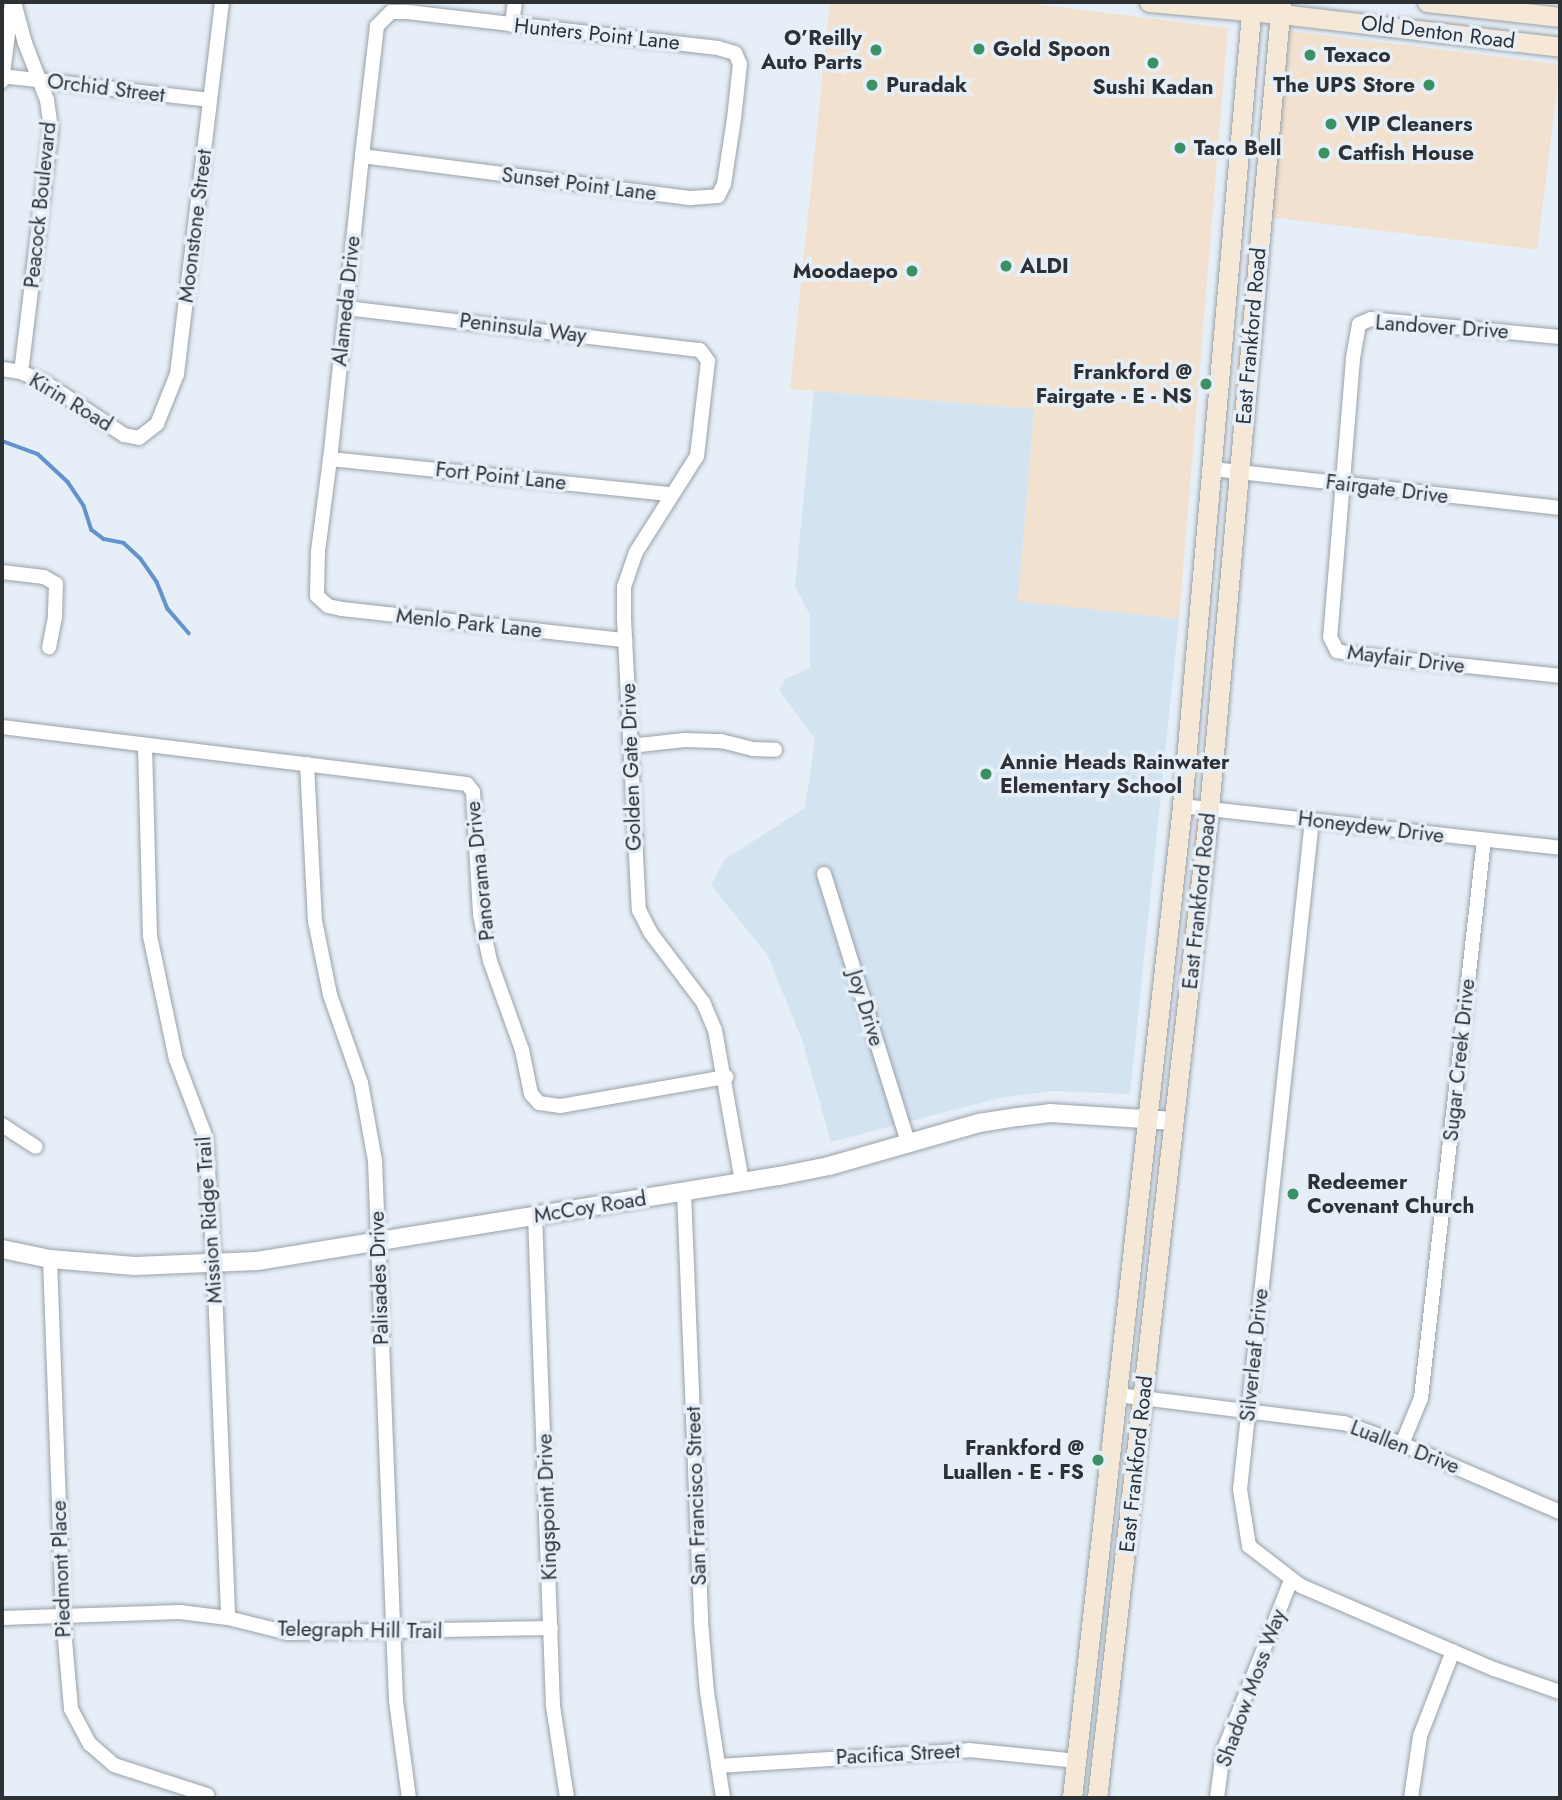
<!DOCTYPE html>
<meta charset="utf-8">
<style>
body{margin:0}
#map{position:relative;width:1562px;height:1800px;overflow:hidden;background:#e6eff7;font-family:Jost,sans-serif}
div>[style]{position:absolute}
.commercial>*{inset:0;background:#f2e1cf;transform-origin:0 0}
.built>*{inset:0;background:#d3e3f0}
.stream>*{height:3.5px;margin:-1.75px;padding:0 1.75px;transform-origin:1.75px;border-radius:1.75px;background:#6392cc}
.roads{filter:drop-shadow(0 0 2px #99a1a8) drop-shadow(0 0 2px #99a1a8)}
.minor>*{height:14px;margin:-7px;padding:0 7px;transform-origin:7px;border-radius:7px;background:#fff}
.tertiary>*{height:18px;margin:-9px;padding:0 9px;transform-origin:9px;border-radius:9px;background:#fff}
.secondary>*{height:19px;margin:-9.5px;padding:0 9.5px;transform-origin:9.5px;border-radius:9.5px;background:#f5e8d6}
.dots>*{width:19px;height:19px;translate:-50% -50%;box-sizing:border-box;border:4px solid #e6eff7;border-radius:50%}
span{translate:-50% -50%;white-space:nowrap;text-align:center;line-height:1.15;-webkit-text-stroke:7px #e6eff7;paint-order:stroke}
.street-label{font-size:21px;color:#2d3134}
.poi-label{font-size:21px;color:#2d3134;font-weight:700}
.right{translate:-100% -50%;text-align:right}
.left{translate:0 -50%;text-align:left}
.frame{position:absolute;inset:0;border:4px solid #2d3134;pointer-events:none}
</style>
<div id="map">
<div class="commercial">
<div style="clip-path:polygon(830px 2px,1017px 2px,1228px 28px,1179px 619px,1018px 602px,1034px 409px,790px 389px)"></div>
<div style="left:1290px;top:31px;width:272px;height:187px;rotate:7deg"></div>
</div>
<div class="built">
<div style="clip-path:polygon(814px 391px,1034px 409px,1018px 601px,1179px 619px,1130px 1094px,1053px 1091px,999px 1098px,831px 1142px,802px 1040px,768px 956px,711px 885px,724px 860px,805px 808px,815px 739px,779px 690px,785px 679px,810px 668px,810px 615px,795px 586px)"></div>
</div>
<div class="stream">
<div style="left:2px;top:441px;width:38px;rotate:20deg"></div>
<div style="left:38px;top:454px;width:41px;rotate:43deg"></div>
<div style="left:68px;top:482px;width:29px;rotate:56deg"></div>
<div style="left:84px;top:506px;width:25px;rotate:72deg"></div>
<div style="left:92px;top:530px;width:15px;rotate:37deg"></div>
<div style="left:104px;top:539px;width:20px;rotate:11deg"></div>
<div style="left:124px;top:543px;width:23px;rotate:43deg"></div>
<div style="left:141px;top:559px;width:28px;rotate:55deg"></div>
<div style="left:157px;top:582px;width:29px;rotate:68deg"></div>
<div style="left:168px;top:609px;width:32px;rotate:49deg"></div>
</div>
<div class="roads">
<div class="minor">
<div style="left:14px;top:2px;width:42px;rotate:75deg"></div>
<div style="left:25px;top:43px;width:61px;rotate:68.9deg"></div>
<div style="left:47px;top:100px;width:28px;rotate:82deg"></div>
<div style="left:51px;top:128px;width:246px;rotate:97deg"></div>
<div style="left:512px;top:25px;width:23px;rotate:-83deg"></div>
<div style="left:2px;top:76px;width:209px;rotate:6.6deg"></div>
<div style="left:2px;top:81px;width:79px;rotate:-82.7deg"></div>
<div style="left:362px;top:156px;width:332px;rotate:7.3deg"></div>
<div style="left:691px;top:198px;width:27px;rotate:-4deg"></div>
<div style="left:718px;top:196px;width:13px;rotate:-63deg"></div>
<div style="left:724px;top:184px;width:66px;rotate:-81.3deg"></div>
<div style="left:734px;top:119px;width:55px;rotate:-83.8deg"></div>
<div style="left:740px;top:64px;width:12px;rotate:-114deg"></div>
<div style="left:735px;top:53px;width:18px;rotate:-164deg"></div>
<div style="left:718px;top:48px;width:315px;rotate:-173.4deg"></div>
<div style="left:405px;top:12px;width:14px;rotate:180deg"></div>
<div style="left:391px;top:12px;width:20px;rotate:135deg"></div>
<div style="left:377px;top:26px;width:131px;rotate:96.6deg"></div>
<div style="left:362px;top:156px;width:305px;rotate:96deg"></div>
<div style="left:330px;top:459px;width:93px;rotate:97.4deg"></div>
<div style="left:318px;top:551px;width:45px;rotate:91.3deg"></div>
<div style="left:317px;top:596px;width:15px;rotate:42deg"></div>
<div style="left:328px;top:606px;width:14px;rotate:12deg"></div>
<div style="left:342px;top:609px;width:285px;rotate:6.3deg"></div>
<div style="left:346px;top:308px;width:356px;rotate:6.8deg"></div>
<div style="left:700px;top:350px;width:14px;rotate:54deg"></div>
<div style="left:708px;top:361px;width:96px;rotate:96.6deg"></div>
<div style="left:697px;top:456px;width:114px;rotate:122.4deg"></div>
<div style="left:636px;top:552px;width:37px;rotate:109deg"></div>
<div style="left:624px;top:587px;width:31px;rotate:90deg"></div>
<div style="left:624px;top:618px;width:292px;rotate:87.1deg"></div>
<div style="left:639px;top:910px;width:25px;rotate:63deg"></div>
<div style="left:650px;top:932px;width:88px;rotate:52.9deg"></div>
<div style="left:703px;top:1002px;width:30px;rotate:67deg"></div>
<div style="left:715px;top:1030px;width:154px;rotate:79.9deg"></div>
<div style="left:1560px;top:337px;width:190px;rotate:-174.6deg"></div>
<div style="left:1371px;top:319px;width:13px;rotate:157deg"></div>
<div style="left:1359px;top:324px;width:36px;rotate:100deg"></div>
<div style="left:1353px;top:359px;width:279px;rotate:94.7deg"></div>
<div style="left:1330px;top:637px;width:16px;rotate:63deg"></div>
<div style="left:1337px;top:651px;width:15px;rotate:11deg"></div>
<div style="left:1352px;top:654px;width:209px;rotate:6deg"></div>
<div style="left:2px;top:369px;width:19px;rotate:9deg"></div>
<div style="left:21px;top:372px;width:27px;rotate:24deg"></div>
<div style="left:46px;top:383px;width:94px;rotate:33.7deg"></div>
<div style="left:124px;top:435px;width:15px;rotate:11deg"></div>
<div style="left:139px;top:438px;width:23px;rotate:-38deg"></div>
<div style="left:157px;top:424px;width:54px;rotate:-68.2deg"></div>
<div style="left:177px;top:374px;width:375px;rotate:-83.1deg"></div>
<div style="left:330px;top:459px;width:343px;rotate:5.9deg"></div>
<div style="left:1213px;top:469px;width:349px;rotate:6.4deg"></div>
<div style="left:2px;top:572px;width:42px;rotate:6.8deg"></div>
<div style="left:44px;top:577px;width:14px;rotate:30deg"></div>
<div style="left:56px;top:584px;width:33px;rotate:92deg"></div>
<div style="left:55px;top:617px;width:31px;rotate:101deg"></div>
<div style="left:2px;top:727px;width:468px;rotate:7deg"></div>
<div style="left:467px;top:784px;width:10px;rotate:53deg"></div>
<div style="left:473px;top:792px;width:123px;rotate:86.7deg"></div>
<div style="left:480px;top:915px;width:47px;rotate:77.7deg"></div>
<div style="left:490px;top:961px;width:95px;rotate:70.2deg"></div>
<div style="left:522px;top:1050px;width:45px;rotate:78.4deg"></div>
<div style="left:531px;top:1094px;width:12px;rotate:48deg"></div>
<div style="left:539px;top:1103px;width:22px;rotate:8deg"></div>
<div style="left:561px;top:1106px;width:168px;rotate:-10deg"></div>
<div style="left:145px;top:745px;width:191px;rotate:88.5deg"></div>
<div style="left:150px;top:936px;width:126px;rotate:78.1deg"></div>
<div style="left:176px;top:1059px;width:85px;rotate:69.2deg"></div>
<div style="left:206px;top:1138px;width:126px;rotate:86.4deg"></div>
<div style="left:214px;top:1264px;width:354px;rotate:87.7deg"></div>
<div style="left:630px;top:746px;width:55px;rotate:-6.2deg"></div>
<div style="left:685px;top:740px;width:36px;rotate:2deg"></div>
<div style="left:721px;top:741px;width:32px;rotate:14deg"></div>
<div style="left:752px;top:749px;width:23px;rotate:2deg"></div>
<div style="left:307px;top:764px;width:157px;rotate:87.1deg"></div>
<div style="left:315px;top:921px;width:76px;rotate:78.5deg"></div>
<div style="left:330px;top:995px;width:93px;rotate:70.6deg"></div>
<div style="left:361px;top:1083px;width:79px;rotate:79.8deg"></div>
<div style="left:375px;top:1161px;width:540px;rotate:87.77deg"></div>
<div style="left:396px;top:1701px;width:98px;rotate:82.4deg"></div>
<div style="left:1182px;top:806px;width:380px;rotate:6.3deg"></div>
<div style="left:1312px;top:820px;width:673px;rotate:96.14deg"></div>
<div style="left:1240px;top:1489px;width:58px;rotate:81deg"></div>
<div style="left:1249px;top:1546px;width:66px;rotate:37.6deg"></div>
<div style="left:1301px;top:1586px;width:210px;rotate:23.3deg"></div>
<div style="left:1494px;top:1669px;width:70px;rotate:19.2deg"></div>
<div style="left:824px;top:874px;width:281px;rotate:72.6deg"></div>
<div style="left:2px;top:1125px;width:40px;rotate:32.9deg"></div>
<div style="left:684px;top:1192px;width:429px;rotate:87.7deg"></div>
<div style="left:701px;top:1621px;width:71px;rotate:85.2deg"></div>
<div style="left:707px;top:1692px;width:107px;rotate:81.4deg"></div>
<div style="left:535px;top:1215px;width:491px;rotate:87.9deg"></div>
<div style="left:553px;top:1706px;width:93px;rotate:81.3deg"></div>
<div style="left:50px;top:1259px;width:358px;rotate:87.9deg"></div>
<div style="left:63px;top:1617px;width:92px;rotate:85deg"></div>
<div style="left:71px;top:1709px;width:40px;rotate:62deg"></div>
<div style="left:90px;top:1744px;width:32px;rotate:41deg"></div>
<div style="left:114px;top:1765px;width:98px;rotate:17.9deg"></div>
<div style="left:1118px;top:1395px;width:228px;rotate:7.1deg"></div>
<div style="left:1344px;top:1423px;width:62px;rotate:19.9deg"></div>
<div style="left:1402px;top:1444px;width:172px;rotate:23.3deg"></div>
<div style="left:1402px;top:1444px;width:50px;rotate:-67.6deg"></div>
<div style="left:1421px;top:1398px;width:562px;rotate:-83.56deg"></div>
<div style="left:2px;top:1618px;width:178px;rotate:-1.9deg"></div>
<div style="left:180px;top:1612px;width:48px;rotate:7.1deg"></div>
<div style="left:228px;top:1618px;width:62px;rotate:14deg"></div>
<div style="left:288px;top:1633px;width:263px;rotate:-1.1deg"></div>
<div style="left:718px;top:1766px;width:252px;rotate:-3.6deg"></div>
<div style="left:969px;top:1750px;width:109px;rotate:5.8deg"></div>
<div style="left:1217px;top:1798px;width:46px;rotate:-82.6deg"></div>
<div style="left:1223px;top:1752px;width:185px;rotate:-68.4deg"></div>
<div style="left:1411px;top:1798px;width:63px;rotate:-81.7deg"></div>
<div style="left:1420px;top:1736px;width:91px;rotate:-68.8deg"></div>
</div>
<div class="tertiary">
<div style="left:2px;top:1249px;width:49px;rotate:11.8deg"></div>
<div style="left:50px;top:1259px;width:85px;rotate:4.7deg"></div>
<div style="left:135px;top:1266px;width:122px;rotate:-2.3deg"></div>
<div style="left:257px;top:1261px;width:529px;rotate:-9.25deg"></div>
<div style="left:779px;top:1176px;width:51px;rotate:-11.3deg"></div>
<div style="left:829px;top:1166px;width:156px;rotate:-16deg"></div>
<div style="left:979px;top:1123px;width:39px;rotate:-9deg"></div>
<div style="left:1018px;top:1117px;width:32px;rotate:-7deg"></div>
<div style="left:1050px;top:1113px;width:124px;rotate:3.7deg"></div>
</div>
<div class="secondary">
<div style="left:1149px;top:2px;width:133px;rotate:5.2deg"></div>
<div style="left:1281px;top:14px;width:281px;rotate:6.7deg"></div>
<div style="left:1427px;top:2px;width:134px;rotate:6.4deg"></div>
<div style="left:1072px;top:1798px;width:998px;rotate:-83.67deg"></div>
<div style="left:1182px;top:806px;width:807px;rotate:-85.02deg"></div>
<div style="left:1097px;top:1798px;width:995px;rotate:-83.54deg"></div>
<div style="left:1209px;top:809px;width:810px;rotate:-84.9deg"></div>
</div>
</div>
<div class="dots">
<div style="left:979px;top:49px;background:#3c9164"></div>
<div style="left:876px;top:50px;background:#3c9164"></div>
<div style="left:1310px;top:55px;background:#3c9164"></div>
<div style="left:1153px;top:63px;background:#3c9164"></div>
<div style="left:872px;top:85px;background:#3c9164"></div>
<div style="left:1429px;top:85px;background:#3c9164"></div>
<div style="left:1331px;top:124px;background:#3c9164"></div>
<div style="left:1180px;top:148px;background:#3c9164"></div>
<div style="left:1324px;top:153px;background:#3c9164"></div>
<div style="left:1006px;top:266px;background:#3c9164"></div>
<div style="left:912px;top:271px;background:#3c9164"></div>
<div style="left:1206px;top:384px;background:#3c9164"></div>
<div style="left:986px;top:774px;background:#3c9164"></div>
<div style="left:1293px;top:1194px;background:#3c9164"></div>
<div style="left:1098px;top:1460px;background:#3c9164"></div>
</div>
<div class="street-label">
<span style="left:1438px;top:32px;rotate:7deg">Old Denton Road</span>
<span style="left:597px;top:34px;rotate:6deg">Hunters Point Lane</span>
<span style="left:106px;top:88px;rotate:7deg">Orchid Street</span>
<span style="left:579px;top:184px;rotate:7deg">Sunset Point Lane</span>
<span style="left:40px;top:205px;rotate:-84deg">Peacock Boulevard</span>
<span style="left:195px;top:226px;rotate:-83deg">Moonstone Street</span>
<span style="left:346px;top:301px;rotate:-84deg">Alameda Drive</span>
<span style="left:1442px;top:327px;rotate:4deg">Landover Drive</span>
<span style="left:523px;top:328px;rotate:7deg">Peninsula Way</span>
<span style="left:1251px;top:336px;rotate:-85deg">East Frankford Road</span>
<span style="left:71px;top:402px;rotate:31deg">Kirin Road</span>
<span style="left:501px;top:476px;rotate:6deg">Fort Point Lane</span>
<span style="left:1387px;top:489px;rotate:7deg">Fairgate Drive</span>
<span style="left:469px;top:623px;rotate:6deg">Menlo Park Lane</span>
<span style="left:1406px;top:659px;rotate:7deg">Mayfair Drive</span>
<span style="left:631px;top:767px;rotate:-92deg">Golden Gate Drive</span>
<span style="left:1371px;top:827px;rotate:7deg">Honeydew Drive</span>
<span style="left:480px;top:871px;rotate:-96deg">Panorama Drive</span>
<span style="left:1199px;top:901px;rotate:-84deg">East Frankford Road</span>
<span style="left:866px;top:1008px;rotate:73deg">Joy Drive</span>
<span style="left:1459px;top:1060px;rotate:-84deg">Sugar Creek Drive</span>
<span style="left:590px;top:1207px;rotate:-9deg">McCoy Road</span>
<span style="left:209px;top:1220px;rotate:-94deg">Mission Ridge Trail</span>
<span style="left:379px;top:1278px;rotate:-92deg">Palisades Drive</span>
<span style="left:1254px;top:1355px;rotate:-84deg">Silverleaf Drive</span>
<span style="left:1405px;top:1447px;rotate:21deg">Luallen Drive</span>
<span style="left:1136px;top:1464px;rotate:-84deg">East Frankford Road</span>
<span style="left:696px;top:1496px;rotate:-92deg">San Francisco Street</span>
<span style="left:547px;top:1507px;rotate:-92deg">Kingspoint Drive</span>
<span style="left:61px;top:1569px;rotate:-92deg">Piedmont Place</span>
<span style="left:360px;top:1630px;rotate:1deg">Telegraph Hill Trail</span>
<span style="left:1251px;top:1688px;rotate:-70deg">Shadow Moss Way</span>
<span style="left:898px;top:1754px;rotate:-3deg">Pacifica Street</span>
</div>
<div class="poi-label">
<span class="right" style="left:862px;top:50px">O’Reilly<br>Auto Parts</span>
<span class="left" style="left:993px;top:49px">Gold Spoon</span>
<span class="left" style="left:1324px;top:55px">Texaco</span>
<span class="left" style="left:886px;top:85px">Puradak</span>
<span class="right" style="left:1415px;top:85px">The UPS Store</span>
<span style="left:1153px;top:87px">Sushi Kadan</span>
<span class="left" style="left:1345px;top:124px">VIP Cleaners</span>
<span class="left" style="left:1194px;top:148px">Taco Bell</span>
<span class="left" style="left:1338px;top:153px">Catfish House</span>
<span class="left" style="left:1020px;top:266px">ALDI</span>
<span class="right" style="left:898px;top:271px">Moodaepo</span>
<span class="right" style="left:1192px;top:384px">Frankford @<br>Fairgate - E - NS</span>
<span class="left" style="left:1000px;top:774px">Annie Heads Rainwater<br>Elementary School</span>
<span class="left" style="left:1307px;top:1194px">Redeemer<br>Covenant Church</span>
<span class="right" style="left:1084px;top:1460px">Frankford @<br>Luallen - E - FS</span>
</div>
<div class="frame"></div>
</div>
